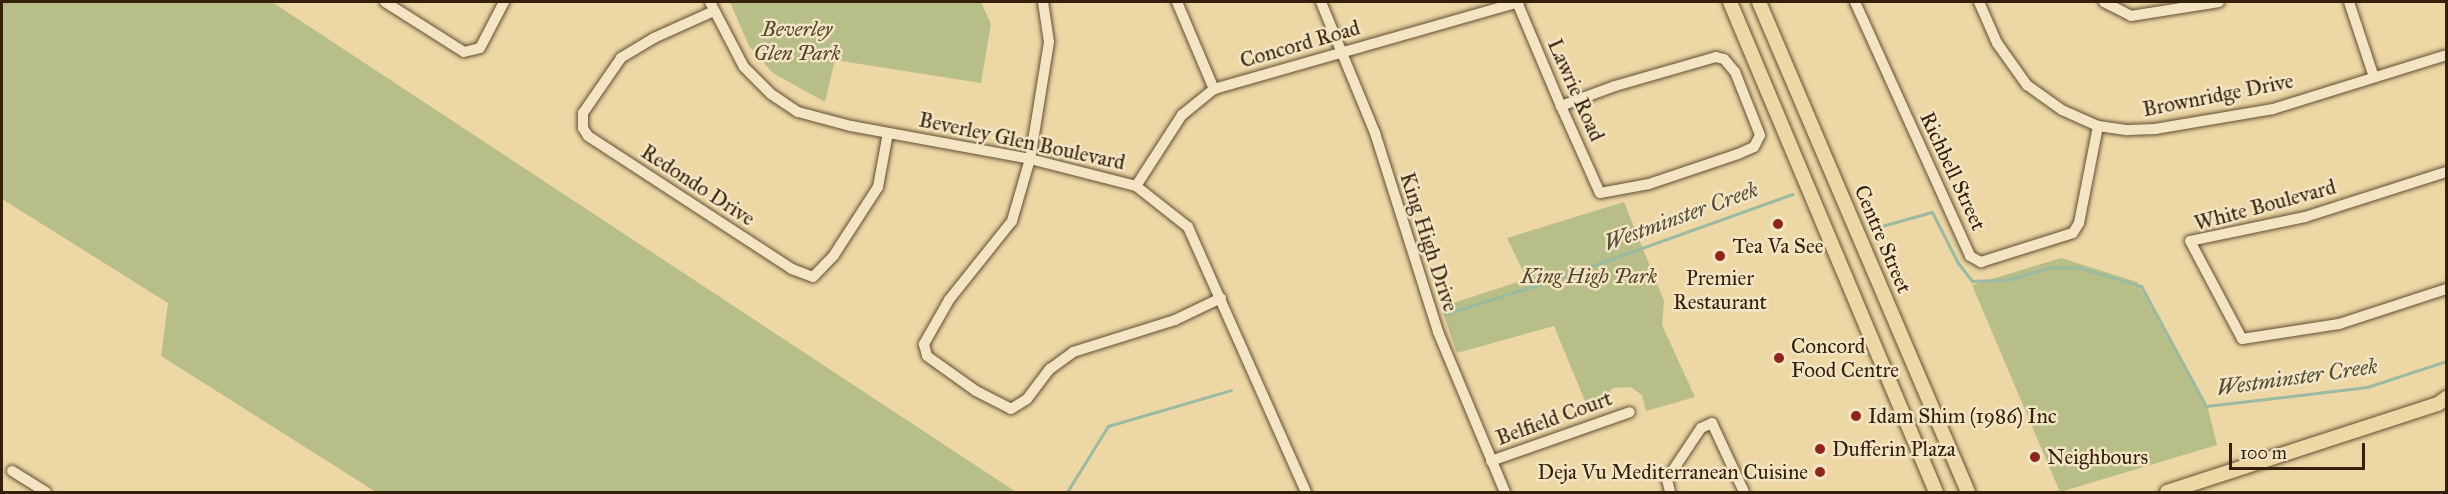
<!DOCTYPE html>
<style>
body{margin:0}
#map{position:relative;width:2448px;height:494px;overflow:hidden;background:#ecd7a5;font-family:"IM FELL Great Primer",serif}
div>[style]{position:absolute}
.green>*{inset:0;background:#b7be87}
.stream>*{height:3px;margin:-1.5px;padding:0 1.5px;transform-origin:1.5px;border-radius:1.5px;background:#9abaa1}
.roads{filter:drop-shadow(0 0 2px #624e32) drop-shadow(0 0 2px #624e32)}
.minor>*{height:10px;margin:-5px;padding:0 5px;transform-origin:5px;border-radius:5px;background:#f3e5c4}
.major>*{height:14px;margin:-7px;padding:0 7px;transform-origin:7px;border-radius:7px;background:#ecd7a5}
.dots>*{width:16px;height:16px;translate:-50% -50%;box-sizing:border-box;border:3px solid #f3e5c4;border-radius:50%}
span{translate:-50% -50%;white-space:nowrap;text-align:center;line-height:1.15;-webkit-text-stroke:5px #f3e5c4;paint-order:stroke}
.park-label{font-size:21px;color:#55482a;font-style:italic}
.street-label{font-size:21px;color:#34200b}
.poi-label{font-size:21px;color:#34200b}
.left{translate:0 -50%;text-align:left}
.right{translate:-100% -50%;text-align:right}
.water-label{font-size:22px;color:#534e38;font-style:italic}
.frame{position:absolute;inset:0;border:3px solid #34200b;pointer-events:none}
.scale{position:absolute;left:2229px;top:443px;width:136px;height:27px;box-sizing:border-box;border:3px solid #34200b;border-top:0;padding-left:8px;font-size:18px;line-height:21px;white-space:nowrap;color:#34200b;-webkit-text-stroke:4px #f3e5c4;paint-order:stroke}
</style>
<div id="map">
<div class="green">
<div style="clip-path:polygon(2px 2px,272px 2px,1016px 492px,376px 492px,161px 356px,168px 303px,2px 199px)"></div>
<div style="clip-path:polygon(730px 2px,981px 2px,991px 24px,981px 83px,835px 60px,825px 102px,773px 73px,749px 46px)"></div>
<div style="clip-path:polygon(1624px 202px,1664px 301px,1662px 325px,1695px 397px,1646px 411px,1642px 395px,1631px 387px,1613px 388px,1589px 411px,1554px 326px,1457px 353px,1441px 307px,1527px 279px,1507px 238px)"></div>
<div style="clip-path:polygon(2061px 258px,2137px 282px,2208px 409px,2217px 445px,2060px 492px,1972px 285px)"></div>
</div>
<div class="stream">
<div style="left:1871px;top:229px;width:63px;rotate:-15.6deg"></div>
<div style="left:1932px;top:212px;width:57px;rotate:63deg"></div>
<div style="left:1958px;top:263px;width:23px;rotate:52deg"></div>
<div style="left:1972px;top:281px;width:34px;rotate:-2deg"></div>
<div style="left:2006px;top:280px;width:48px;rotate:-15.8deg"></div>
<div style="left:2052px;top:267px;width:29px;rotate:2deg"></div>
<div style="left:2081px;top:268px;width:63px;rotate:16.7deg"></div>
<div style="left:2141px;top:286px;width:136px;rotate:61.6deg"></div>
<div style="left:2206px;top:406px;width:162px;rotate:-6.7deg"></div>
<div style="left:2367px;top:387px;width:83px;rotate:-18.2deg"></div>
<div style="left:1445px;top:314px;width:101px;rotate:-17.4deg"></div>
<div style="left:1541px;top:284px;width:267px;rotate:-19.7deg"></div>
<div style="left:1067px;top:492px;width:78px;rotate:-58.2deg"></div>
<div style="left:1108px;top:426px;width:128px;rotate:-16.3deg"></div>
</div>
<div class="roads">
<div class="minor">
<div style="left:385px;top:2px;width:93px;rotate:32.3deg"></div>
<div style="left:464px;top:52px;width:16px;rotate:-14deg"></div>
<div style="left:480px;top:48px;width:52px;rotate:-62.4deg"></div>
<div style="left:710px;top:2px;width:73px;rotate:62.4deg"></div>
<div style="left:744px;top:67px;width:38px;rotate:45deg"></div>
<div style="left:771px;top:94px;width:32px;rotate:34deg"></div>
<div style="left:798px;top:112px;width:55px;rotate:14.8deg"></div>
<div style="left:851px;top:126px;width:182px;rotate:10.4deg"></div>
<div style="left:1030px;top:159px;width:109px;rotate:14.3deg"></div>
<div style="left:1136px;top:186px;width:66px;rotate:38.3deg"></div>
<div style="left:1188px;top:227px;width:290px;rotate:66deg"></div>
<div style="left:1043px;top:2px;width:40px;rotate:81.5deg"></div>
<div style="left:1049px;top:42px;width:119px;rotate:99.2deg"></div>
<div style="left:1030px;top:159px;width:65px;rotate:106.2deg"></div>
<div style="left:1012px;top:221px;width:101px;rotate:128.6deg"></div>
<div style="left:949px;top:300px;width:51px;rotate:119.6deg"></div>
<div style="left:924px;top:344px;width:12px;rotate:76deg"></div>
<div style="left:927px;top:356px;width:60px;rotate:35.5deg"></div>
<div style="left:976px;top:391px;width:39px;rotate:27deg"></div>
<div style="left:1011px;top:409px;width:19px;rotate:-32deg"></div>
<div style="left:1027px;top:399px;width:38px;rotate:-53deg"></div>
<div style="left:1050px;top:369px;width:29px;rotate:-36deg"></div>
<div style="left:1073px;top:352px;width:107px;rotate:-17.4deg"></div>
<div style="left:1175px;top:320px;width:51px;rotate:-25.6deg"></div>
<div style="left:1177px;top:2px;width:95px;rotate:67deg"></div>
<div style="left:1321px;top:2px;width:142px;rotate:67.6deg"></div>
<div style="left:1375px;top:133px;width:209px;rotate:72.4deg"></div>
<div style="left:1438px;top:332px;width:173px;rotate:67.3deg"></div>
<div style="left:1517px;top:2px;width:113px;rotate:67.1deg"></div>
<div style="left:1561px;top:106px;width:95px;rotate:65.9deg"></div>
<div style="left:1600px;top:193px;width:50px;rotate:-10.4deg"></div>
<div style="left:1649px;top:184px;width:94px;rotate:-18.6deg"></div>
<div style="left:1738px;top:154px;width:17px;rotate:-24deg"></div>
<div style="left:1754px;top:147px;width:13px;rotate:-63deg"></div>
<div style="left:1760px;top:135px;width:68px;rotate:-111.6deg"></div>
<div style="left:1735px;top:72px;width:17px;rotate:-130deg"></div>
<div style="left:1724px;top:59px;width:8px;rotate:-166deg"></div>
<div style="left:1716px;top:57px;width:105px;rotate:164deg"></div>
<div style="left:1615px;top:86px;width:58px;rotate:159.7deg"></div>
<div style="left:1855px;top:2px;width:279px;rotate:65.6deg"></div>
<div style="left:1970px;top:256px;width:13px;rotate:29deg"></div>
<div style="left:1981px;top:262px;width:96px;rotate:-17.5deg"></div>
<div style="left:2073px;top:233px;width:12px;rotate:-59deg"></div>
<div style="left:2079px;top:223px;width:99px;rotate:-78.9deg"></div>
<div style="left:1979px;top:2px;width:45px;rotate:66.3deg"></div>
<div style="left:1997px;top:43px;width:52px;rotate:54.5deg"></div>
<div style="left:2027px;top:85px;width:43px;rotate:35.5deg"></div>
<div style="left:2062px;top:110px;width:39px;rotate:24deg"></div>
<div style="left:2098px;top:126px;width:30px;rotate:8deg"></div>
<div style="left:2128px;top:130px;width:27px;rotate:-2deg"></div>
<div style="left:2155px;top:129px;width:120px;rotate:-9.6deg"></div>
<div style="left:2273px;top:109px;width:181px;rotate:-17.3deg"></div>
<div style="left:2104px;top:2px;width:30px;rotate:27deg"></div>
<div style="left:2131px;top:16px;width:89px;rotate:-9deg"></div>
<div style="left:2349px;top:2px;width:79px;rotate:71.6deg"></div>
<div style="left:714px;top:11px;width:66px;rotate:155.8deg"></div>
<div style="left:654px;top:38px;width:39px;rotate:149deg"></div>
<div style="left:621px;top:58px;width:67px;rotate:124.6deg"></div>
<div style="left:583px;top:113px;width:15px;rotate:90deg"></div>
<div style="left:583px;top:128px;width:9px;rotate:58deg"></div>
<div style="left:588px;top:136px;width:244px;rotate:33.1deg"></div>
<div style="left:792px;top:269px;width:22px;rotate:21deg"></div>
<div style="left:813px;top:277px;width:30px;rotate:-46deg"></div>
<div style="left:834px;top:255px;width:81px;rotate:-57.1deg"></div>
<div style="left:878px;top:187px;width:55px;rotate:-79.5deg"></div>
<div style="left:2446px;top:172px;width:148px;rotate:162.3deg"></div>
<div style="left:2305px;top:217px;width:117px;rotate:168.2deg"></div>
<div style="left:2190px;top:241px;width:111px;rotate:62deg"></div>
<div style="left:2242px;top:339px;width:98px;rotate:-8.8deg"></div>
<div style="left:2339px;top:324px;width:113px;rotate:-18.1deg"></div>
<div style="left:1136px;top:186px;width:85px;rotate:-57.1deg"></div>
<div style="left:1182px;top:115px;width:41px;rotate:-39.1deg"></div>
<div style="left:1214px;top:89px;width:317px;rotate:-15.9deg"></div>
<div style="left:1491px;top:461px;width:147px;rotate:-19.4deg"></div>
<div style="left:12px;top:471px;width:40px;rotate:32deg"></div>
<div style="left:1670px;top:492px;width:13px;rotate:-103deg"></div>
<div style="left:1667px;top:479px;width:61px;rotate:-56.3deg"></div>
<div style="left:1701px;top:428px;width:12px;rotate:-24deg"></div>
<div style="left:1712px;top:423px;width:76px;rotate:65.1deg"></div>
</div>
<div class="major">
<div style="left:1730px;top:2px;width:532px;rotate:67.2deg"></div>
<div style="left:1759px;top:2px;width:533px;rotate:66.9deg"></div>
<div style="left:2167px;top:492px;width:285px;rotate:-18deg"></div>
<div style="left:2438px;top:404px;width:10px;rotate:-37deg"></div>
</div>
</div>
<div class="dots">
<div style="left:1778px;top:224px;background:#8f2418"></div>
<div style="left:1720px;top:256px;background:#8f2418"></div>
<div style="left:1779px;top:358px;background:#8f2418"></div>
<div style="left:1856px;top:416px;background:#8f2418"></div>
<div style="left:1820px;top:449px;background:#8f2418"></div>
<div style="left:2035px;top:457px;background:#8f2418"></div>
<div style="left:1820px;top:472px;background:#8f2418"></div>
</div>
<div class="park-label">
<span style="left:797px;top:41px">Beverley<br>Glen Park</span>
<span style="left:1589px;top:276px">King High Park</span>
</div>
<div class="street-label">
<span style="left:1300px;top:44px;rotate:-16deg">Concord Road</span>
<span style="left:1576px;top:90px;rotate:66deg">Lawrie Road</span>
<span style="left:2218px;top:95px;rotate:-11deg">Brownridge Drive</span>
<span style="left:1022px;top:141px;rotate:12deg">Beverley Glen Boulevard</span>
<span style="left:1953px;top:171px;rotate:65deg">Richbell Street</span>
<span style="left:698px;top:185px;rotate:33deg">Redondo Drive</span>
<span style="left:2265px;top:205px;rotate:-15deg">White Boulevard</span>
<span style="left:1883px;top:239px;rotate:67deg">Centre Street</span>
<span style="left:1429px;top:242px;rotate:72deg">King High Drive</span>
<span style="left:1554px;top:418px;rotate:-20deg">Belfield Court</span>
</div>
<div class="poi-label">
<span style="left:1778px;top:246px">Tea Va See</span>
<span style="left:1720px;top:290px">Premier<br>Restaurant</span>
<span class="left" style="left:1791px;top:358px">Concord<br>Food Centre</span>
<span class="left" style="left:1868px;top:416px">Idam Shim (1986) Inc</span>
<span class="left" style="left:1832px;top:449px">Dufferin Plaza</span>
<span class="left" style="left:2047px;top:457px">Neighbours</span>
<span class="right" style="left:1808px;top:472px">Deja Vu Mediterranean Cuisine</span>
</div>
<div class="water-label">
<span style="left:1681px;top:216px;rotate:-20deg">Westminster Creek</span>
<span style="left:2297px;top:377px;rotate:-8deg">Westminster Creek</span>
</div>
<div class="frame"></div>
<div class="scale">100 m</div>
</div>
